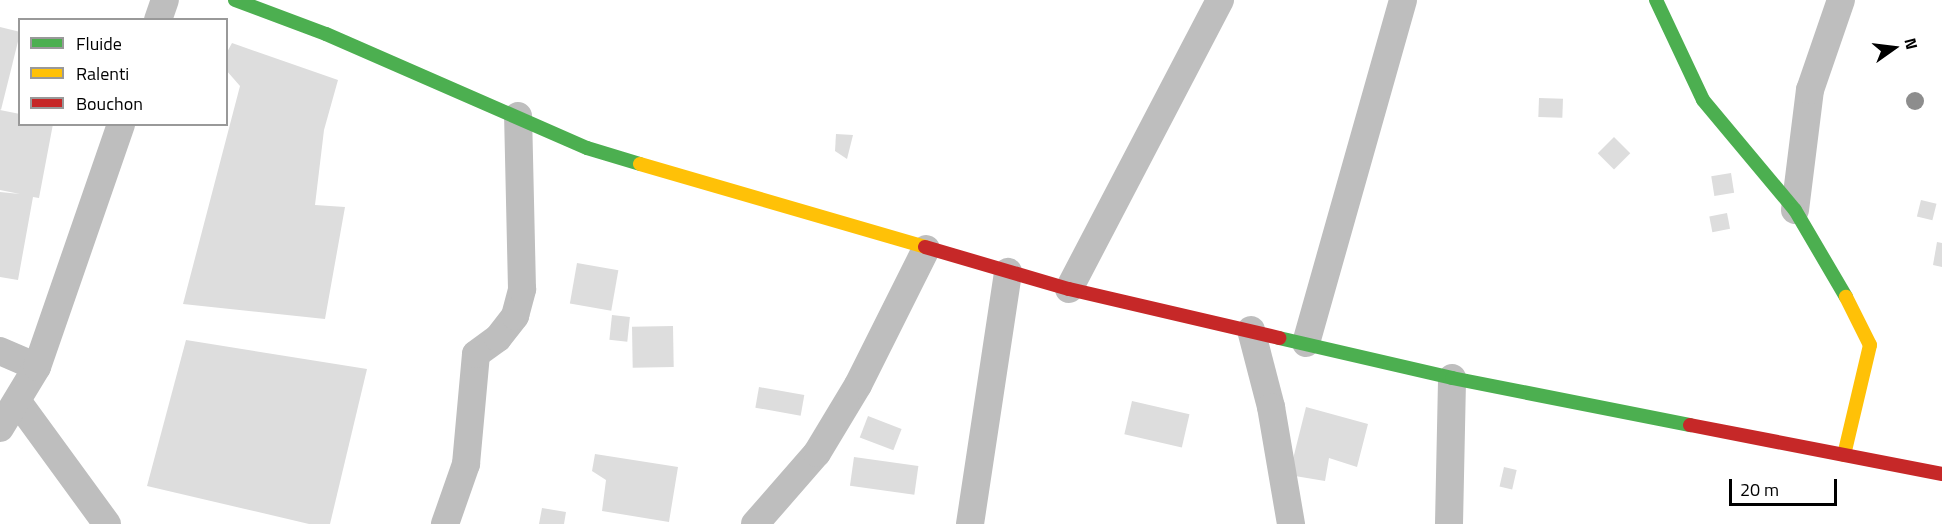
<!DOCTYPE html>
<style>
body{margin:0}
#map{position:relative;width:1942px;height:524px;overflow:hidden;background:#fff;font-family:"Titillium Web",sans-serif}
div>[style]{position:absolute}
.building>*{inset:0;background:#ddd;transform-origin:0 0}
.street>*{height:28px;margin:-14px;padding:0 14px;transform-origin:14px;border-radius:14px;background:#bebebe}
.fast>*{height:14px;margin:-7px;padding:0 7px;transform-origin:7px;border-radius:7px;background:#4caf50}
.slow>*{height:14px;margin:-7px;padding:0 7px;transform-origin:7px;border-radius:7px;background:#ffc107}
.jam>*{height:14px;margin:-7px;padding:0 7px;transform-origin:7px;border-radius:7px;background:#c62828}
.trees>*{width:18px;height:18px;margin:-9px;border-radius:50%;background:#8d8d8d}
span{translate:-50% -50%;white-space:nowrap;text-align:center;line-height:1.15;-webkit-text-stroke:6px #fff;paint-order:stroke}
.legend{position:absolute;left:18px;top:18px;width:210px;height:108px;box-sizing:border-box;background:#fff;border:2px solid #999;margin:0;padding:8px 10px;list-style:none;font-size:18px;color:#000}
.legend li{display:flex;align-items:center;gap:12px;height:30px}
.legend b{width:30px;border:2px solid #999}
.north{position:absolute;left:1864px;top:18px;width:60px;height:60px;-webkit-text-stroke:4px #fff;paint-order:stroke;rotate:76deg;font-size:16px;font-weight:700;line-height:24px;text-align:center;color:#000}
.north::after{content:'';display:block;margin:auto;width:21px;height:27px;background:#000;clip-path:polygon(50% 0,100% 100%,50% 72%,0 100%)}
.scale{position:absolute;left:1729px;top:479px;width:108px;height:27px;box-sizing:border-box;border:3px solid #000;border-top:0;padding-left:8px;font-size:18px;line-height:21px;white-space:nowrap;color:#000;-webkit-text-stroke:4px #fff;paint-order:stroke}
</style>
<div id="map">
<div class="building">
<div style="left:0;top:27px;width:21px;height:80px;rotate:14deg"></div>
<div style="clip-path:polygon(232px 43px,338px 80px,324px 130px,315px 205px,345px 207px,325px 319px,183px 304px,240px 86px,226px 70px,226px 54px)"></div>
<div style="left:1539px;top:98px;width:24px;height:19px;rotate:2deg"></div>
<div style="clip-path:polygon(0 110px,20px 114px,20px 124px,53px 124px,39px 198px,33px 197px,18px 280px,0 277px,0 192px,20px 194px,0 190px)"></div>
<div style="clip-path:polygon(836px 134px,853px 135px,847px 159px,835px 151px)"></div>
<div style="left:1614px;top:137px;width:23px;height:23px;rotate:45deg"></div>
<div style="left:1731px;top:173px;width:20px;height:20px;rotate:81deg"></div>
<div style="left:1921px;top:200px;width:16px;height:17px;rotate:14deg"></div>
<div style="left:1727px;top:213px;width:16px;height:18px;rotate:79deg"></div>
<div style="clip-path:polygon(1937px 242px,1942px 243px,1942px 267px,1933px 265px)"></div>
<div style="left:577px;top:263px;width:42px;height:41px;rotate:10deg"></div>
<div style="left:612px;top:315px;width:18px;height:25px;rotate:6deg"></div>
<div style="left:673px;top:326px;width:41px;height:41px;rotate:89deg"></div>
<div style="clip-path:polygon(186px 340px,367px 369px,330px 524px,309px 524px,147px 486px)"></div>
<div style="left:759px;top:387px;width:46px;height:21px;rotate:10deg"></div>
<div style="left:1132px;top:401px;width:59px;height:34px;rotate:13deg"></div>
<div style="clip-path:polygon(1306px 407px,1368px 424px,1357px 467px,1329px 458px,1325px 481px,1289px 475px)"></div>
<div style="left:868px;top:416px;width:36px;height:23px;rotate:21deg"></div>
<div style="clip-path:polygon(595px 454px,678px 467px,669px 522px,602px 511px,606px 480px,592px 471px)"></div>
<div style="left:854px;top:457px;width:65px;height:29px;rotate:8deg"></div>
<div style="left:1504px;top:467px;width:13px;height:20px;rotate:13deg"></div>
<div style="clip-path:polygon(542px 508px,566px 512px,564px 524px,539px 524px)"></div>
</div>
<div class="street">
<div style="left:158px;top:20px;width:21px;rotate:-71deg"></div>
<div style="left:1795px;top:210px;width:121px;rotate:-82.9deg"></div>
<div style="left:1810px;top:90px;width:95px;rotate:-71deg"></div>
<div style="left:1069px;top:289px;width:326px;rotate:-62.4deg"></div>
<div style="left:1251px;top:330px;width:80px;rotate:75.4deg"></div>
<div style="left:1271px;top:407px;width:119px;rotate:80.3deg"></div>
<div style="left:1306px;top:343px;width:356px;rotate:-74.2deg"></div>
<div style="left:0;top:351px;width:40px;rotate:23.4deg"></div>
<div style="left:18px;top:402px;width:151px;rotate:53.9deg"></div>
<div style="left:0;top:428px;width:71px;rotate:-58.8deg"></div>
<div style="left:37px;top:367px;width:257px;rotate:-70.9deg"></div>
<div style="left:445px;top:524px;width:64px;rotate:-70.7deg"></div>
<div style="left:466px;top:464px;width:110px;rotate:-84.8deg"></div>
<div style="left:476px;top:354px;width:27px;rotate:-36deg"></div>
<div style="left:498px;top:338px;width:28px;rotate:-52deg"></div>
<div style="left:515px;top:316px;width:28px;rotate:-75deg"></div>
<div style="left:522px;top:289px;width:173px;rotate:-91.3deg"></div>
<div style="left:755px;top:524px;width:94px;rotate:-48.9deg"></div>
<div style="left:817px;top:453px;width:79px;rotate:-58.9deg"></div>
<div style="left:858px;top:385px;width:152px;rotate:-63.4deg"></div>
<div style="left:970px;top:524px;width:255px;rotate:-81.4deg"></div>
<div style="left:1449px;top:524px;width:146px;rotate:-88.8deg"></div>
</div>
<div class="fast">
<div style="left:235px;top:0;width:97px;rotate:20.5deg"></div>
<div style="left:326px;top:34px;width:285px;rotate:23.6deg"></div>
<div style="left:587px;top:148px;width:55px;rotate:16.8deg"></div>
<div style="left:1656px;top:0;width:110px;rotate:64.8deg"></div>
<div style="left:1703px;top:100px;width:143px;rotate:50.1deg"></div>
<div style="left:1795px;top:210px;width:101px;rotate:59.6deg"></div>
<div style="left:1279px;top:338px;width:178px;rotate:13deg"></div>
<div style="left:1452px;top:378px;width:243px;rotate:11.2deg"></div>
</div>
<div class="slow">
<div style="left:640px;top:164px;width:297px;rotate:16.2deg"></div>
<div style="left:1844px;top:455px;width:113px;rotate:-76.7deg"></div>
<div style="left:1870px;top:345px;width:54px;rotate:-116.6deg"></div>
</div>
<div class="jam">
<div style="left:925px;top:247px;width:150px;rotate:16.3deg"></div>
<div style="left:1069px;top:289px;width:216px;rotate:13.1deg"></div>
<div style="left:1690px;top:425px;width:257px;rotate:11deg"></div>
</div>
<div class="trees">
<div style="left:1915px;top:101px"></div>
</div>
<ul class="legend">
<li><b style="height:8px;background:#4caf50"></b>Fluide</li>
<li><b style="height:8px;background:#ffc107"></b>Ralenti</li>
<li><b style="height:8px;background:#c62828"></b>Bouchon</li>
</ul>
<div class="north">N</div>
<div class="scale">20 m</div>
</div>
